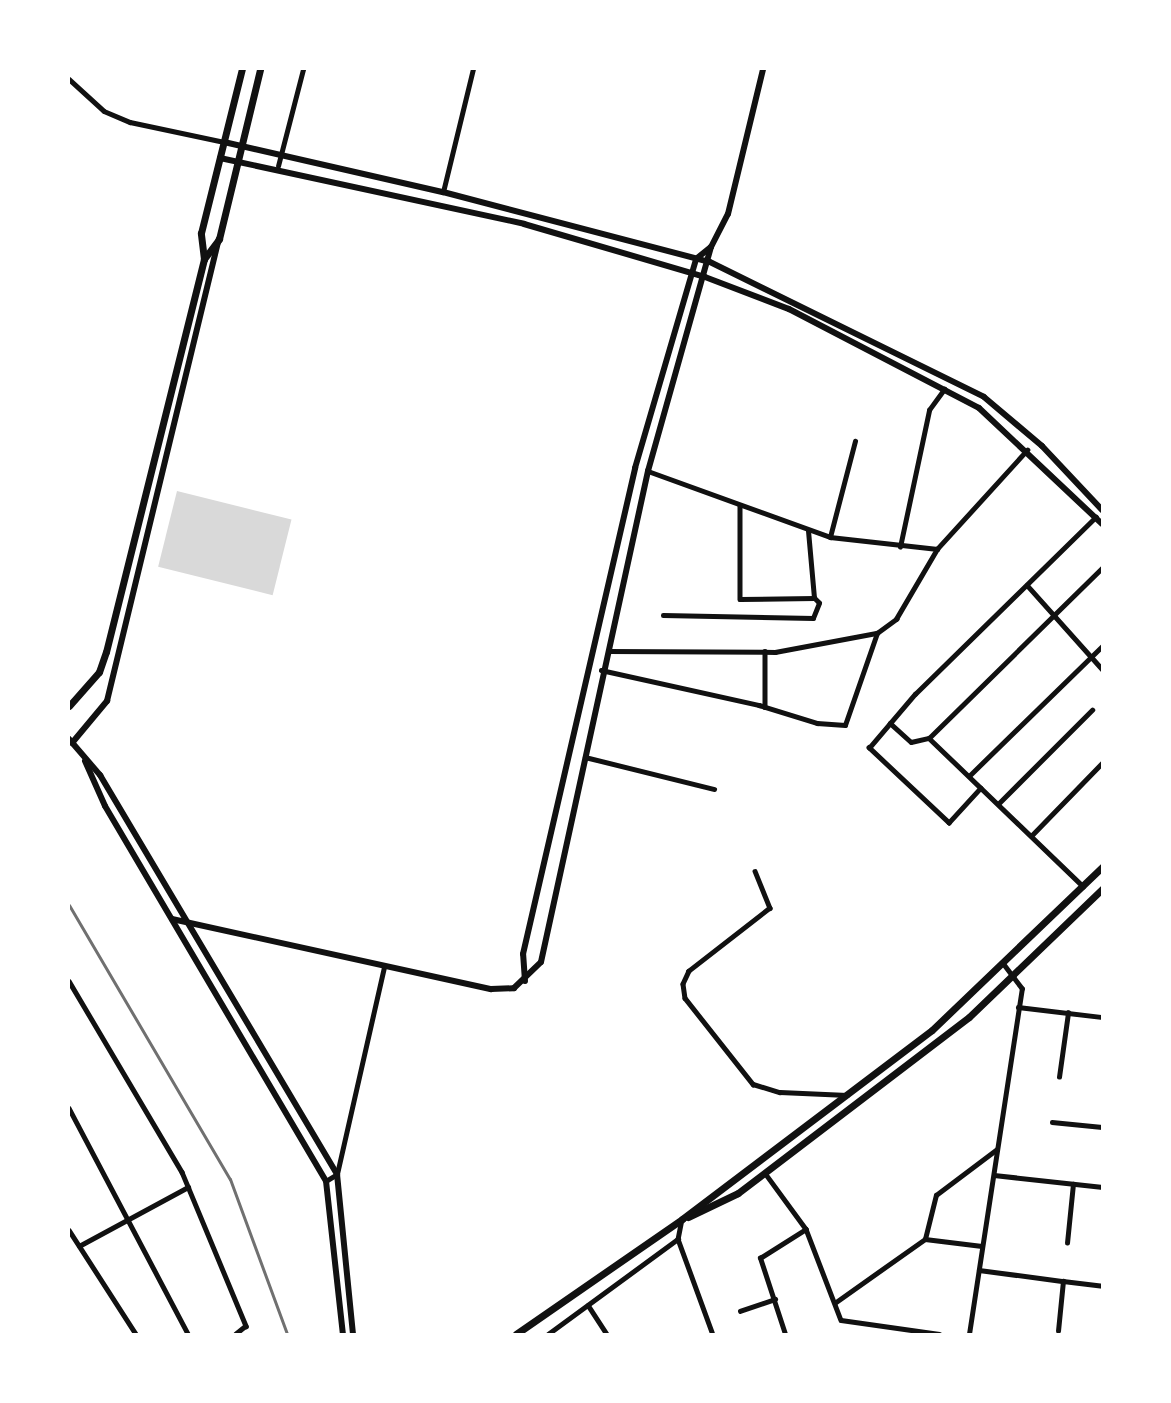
<!DOCTYPE html>
<style>
body{margin:0}
#map{position:relative;width:1171px;height:1403px;overflow:hidden;background:#fff;font-family:"Archivo Narrow",sans-serif}
div>[style]{position:absolute}
.water>*{inset:0;background:#d9d9d9;transform-origin:0 0}
.minor>*{height:4.5px;margin:-2.25px;padding:0 2.25px;transform-origin:2.25px;border-radius:2.25px;background:#111}
.tertiary>*{height:6px;margin:-3px;padding:0 3px;transform-origin:3px;border-radius:3px;background:#111}
.secondary>*{height:7px;margin:-3.5px;padding:0 3.5px;transform-origin:3.5px;border-radius:3.5px;background:#111}
.rail>*{height:3px;margin:-1.5px;padding:0 1.5px;transform-origin:1.5px;border-radius:1.5px;background:#707070}
span{translate:-50% -50%;white-space:nowrap;text-align:center;line-height:1.15;-webkit-text-stroke:4.5px #fff;paint-order:stroke}
.frame{position:absolute;inset:0;border:70px solid #fff;pointer-events:none}
</style>
<div id="map">
<div class="water">
<div style="left:177px;top:491px;width:118px;height:78px;rotate:14deg"></div>
</div>
<div class="minor">
<div style="left:69px;top:79px;width:47px;rotate:42.4deg"></div>
<div style="left:104px;top:111px;width:28px;rotate:23deg"></div>
<div style="left:130px;top:122px;width:96px;rotate:12deg"></div>
<div style="left:278px;top:166px;width:100px;rotate:-75.5deg"></div>
<div style="left:443px;top:192px;width:127px;rotate:-76.3deg"></div>
<div style="left:648px;top:471px;width:194px;rotate:19.9deg"></div>
<div style="left:830px;top:537px;width:108px;rotate:6.4deg"></div>
<div style="left:740px;top:505px;width:94px;rotate:90deg"></div>
<div style="left:740px;top:599px;width:74px;rotate:-0.8deg"></div>
<div style="left:814px;top:598px;width:67px;rotate:-95.1deg"></div>
<div style="left:830px;top:537px;width:99px;rotate:-75.4deg"></div>
<div style="left:900px;top:547px;width:140px;rotate:-78deg"></div>
<div style="left:929px;top:410px;width:26px;rotate:-54deg"></div>
<div style="left:1027px;top:585px;width:113px;rotate:48.2deg"></div>
<div style="left:663px;top:615px;width:150px;rotate:1.1deg"></div>
<div style="left:813px;top:618px;width:16px;rotate:-68deg"></div>
<div style="left:819px;top:603px;width:7px;rotate:-135deg"></div>
<div style="left:608px;top:651px;width:167px;rotate:0.3deg"></div>
<div style="left:775px;top:652px;width:104px;rotate:-10.6deg"></div>
<div style="left:877px;top:633px;width:24px;rotate:-36deg"></div>
<div style="left:896px;top:619px;width:81px;rotate:-59.6deg"></div>
<div style="left:937px;top:549px;width:134px;rotate:-47.7deg"></div>
<div style="left:765px;top:651px;width:56px;rotate:90deg"></div>
<div style="left:601px;top:670px;width:162px;rotate:12.5deg"></div>
<div style="left:759px;top:705px;width:61px;rotate:17.2deg"></div>
<div style="left:817px;top:723px;width:28px;rotate:4deg"></div>
<div style="left:845px;top:725px;width:97px;rotate:-70.8deg"></div>
<div style="left:890px;top:723px;width:28px;rotate:42deg"></div>
<div style="left:911px;top:742px;width:18px;rotate:-13deg"></div>
<div style="left:929px;top:738px;width:243px;rotate:-44.5deg"></div>
<div style="left:929px;top:738px;width:214px;rotate:43.9deg"></div>
<div style="left:585px;top:757px;width:133px;rotate:13.9deg"></div>
<div style="left:969px;top:776px;width:186px;rotate:-44.3deg"></div>
<div style="left:981px;top:788px;width:47px;rotate:132.4deg"></div>
<div style="left:949px;top:823px;width:110px;rotate:-136.8deg"></div>
<div style="left:869px;top:748px;width:71px;rotate:-49.6deg"></div>
<div style="left:915px;top:694px;width:253px;rotate:-44.4deg"></div>
<div style="left:998px;top:804px;width:133px;rotate:-45deg"></div>
<div style="left:1031px;top:836px;width:102px;rotate:-45.8deg"></div>
<div style="left:755px;top:871px;width:40px;rotate:68deg"></div>
<div style="left:770px;top:908px;width:103px;rotate:142.1deg"></div>
<div style="left:689px;top:971px;width:14px;rotate:115deg"></div>
<div style="left:683px;top:984px;width:14px;rotate:82deg"></div>
<div style="left:685px;top:998px;width:110px;rotate:51.7deg"></div>
<div style="left:753px;top:1084px;width:28px;rotate:17deg"></div>
<div style="left:780px;top:1092px;width:67px;rotate:2.6deg"></div>
<div style="left:69px;top:981px;width:222px;rotate:59.4deg"></div>
<div style="left:182px;top:1172px;width:167px;rotate:67.4deg"></div>
<div style="left:246px;top:1326px;width:13px;rotate:141deg"></div>
<div style="left:1018px;top:1007px;width:85px;rotate:6.8deg"></div>
<div style="left:1059px;top:1077px;width:65px;rotate:-82deg"></div>
<div style="left:69px;top:1108px;width:255px;rotate:62.2deg"></div>
<div style="left:1052px;top:1122px;width:50px;rotate:5.7deg"></div>
<div style="left:765px;top:1173px;width:69px;rotate:53.8deg"></div>
<div style="left:806px;top:1229px;width:97px;rotate:69deg"></div>
<div style="left:841px;top:1320px;width:99px;rotate:8.1deg"></div>
<div style="left:994px;top:1175px;width:109px;rotate:6.3deg"></div>
<div style="left:326px;top:1181px;width:13px;rotate:-32deg"></div>
<div style="left:337px;top:1174px;width:212px;rotate:-77.2deg"></div>
<div style="left:682px;top:1219px;width:20px;rotate:101deg"></div>
<div style="left:678px;top:1239px;width:99px;rotate:69.9deg"></div>
<div style="left:69px;top:1230px;width:124px;rotate:57.2deg"></div>
<div style="left:925px;top:1239px;width:45px;rotate:-76deg"></div>
<div style="left:936px;top:1195px;width:76px;rotate:-37deg"></div>
<div style="left:1067px;top:1243px;width:59px;rotate:-84.2deg"></div>
<div style="left:79px;top:1246px;width:124px;rotate:-28.4deg"></div>
<div style="left:979px;top:1270px;width:85px;rotate:7.5deg"></div>
<div style="left:836px;top:1302px;width:109px;rotate:-35.3deg"></div>
<div style="left:925px;top:1239px;width:57px;rotate:7deg"></div>
<div style="left:588px;top:1305px;width:35px;rotate:57deg"></div>
<div style="left:740px;top:1311px;width:37px;rotate:-19deg"></div>
<div style="left:1058px;top:1331px;width:50px;rotate:-84.3deg"></div>
<div style="left:1063px;top:1281px;width:39px;rotate:7deg"></div>
<div style="left:548px;top:1334px;width:161px;rotate:-36.2deg"></div>
<div style="left:785px;top:1334px;width:80px;rotate:-108.2deg"></div>
<div style="left:760px;top:1258px;width:54px;rotate:-32.2deg"></div>
<div style="left:969px;top:1334px;width:349px;rotate:-81.3deg"></div>
<div style="left:1022px;top:989px;width:31px;rotate:-127deg"></div>
</div>
<div class="tertiary">
<div style="left:224px;top:142px;width:225px;rotate:12.9deg"></div>
<div style="left:443px;top:192px;width:276px;rotate:14.7deg"></div>
<div style="left:710px;top:262px;width:305px;rotate:26.2deg"></div>
<div style="left:984px;top:397px;width:76px;rotate:40.2deg"></div>
<div style="left:1042px;top:446px;width:88px;rotate:46.8deg"></div>
<div style="left:220px;top:158px;width:311px;rotate:12.2deg"></div>
<div style="left:524px;top:224px;width:189px;rotate:16.3deg"></div>
<div style="left:705px;top:277px;width:90px;rotate:20.9deg"></div>
<div style="left:789px;top:309px;width:214px;rotate:27.5deg"></div>
<div style="left:979px;top:408px;width:169px;rotate:43.3deg"></div>
<div style="left:69px;top:739px;width:48px;rotate:49.3deg"></div>
<div style="left:100px;top:775px;width:464px;rotate:59.3deg"></div>
<div style="left:337px;top:1174px;width:161px;rotate:84.3deg"></div>
<div style="left:72px;top:743px;width:55px;rotate:-50.2deg"></div>
<div style="left:107px;top:701px;width:475px;rotate:-76.4deg"></div>
<div style="left:85px;top:761px;width:49px;rotate:66deg"></div>
<div style="left:105px;top:806px;width:435px;rotate:59.5deg"></div>
<div style="left:326px;top:1181px;width:154px;rotate:83.7deg"></div>
<div style="left:172px;top:919px;width:327px;rotate:12.4deg"></div>
<div style="left:491px;top:989px;width:23px;rotate:-2deg"></div>
<div style="left:514px;top:988px;width:37px;rotate:-44deg"></div>
<div style="left:541px;top:962px;width:503px;rotate:-77.71deg"></div>
<div style="left:648px;top:471px;width:233px;rotate:-74.3deg"></div>
<div style="left:525px;top:981px;width:27px;rotate:-94deg"></div>
<div style="left:523px;top:954px;width:499px;rotate:-77deg"></div>
<div style="left:635px;top:468px;width:218px;rotate:-73.7deg"></div>
<div style="left:696px;top:259px;width:19px;rotate:-39deg"></div>
<div style="left:711px;top:247px;width:37px;rotate:-63deg"></div>
<div style="left:728px;top:214px;width:149px;rotate:-76.4deg"></div>
</div>
<div class="secondary">
<div style="left:204px;top:259px;width:25px;rotate:-53deg"></div>
<div style="left:219px;top:239px;width:175px;rotate:-76.4deg"></div>
<div style="left:69px;top:706px;width:45px;rotate:-48.6deg"></div>
<div style="left:99px;top:672px;width:21px;rotate:-71deg"></div>
<div style="left:106px;top:652px;width:405px;rotate:-76deg"></div>
<div style="left:204px;top:259px;width:26px;rotate:-97deg"></div>
<div style="left:201px;top:233px;width:169px;rotate:-76deg"></div>
<div style="left:688px;top:1217px;width:55px;rotate:-25.6deg"></div>
<div style="left:738px;top:1193px;width:290px;rotate:-37.3deg"></div>
<div style="left:969px;top:1017px;width:185px;rotate:-43.9deg"></div>
<div style="left:516px;top:1334px;width:202px;rotate:-34.7deg"></div>
<div style="left:682px;top:1219px;width:313px;rotate:-37.1deg"></div>
<div style="left:932px;top:1030px;width:236px;rotate:-43.8deg"></div>
</div>
<div class="rail">
<div style="left:69px;top:905px;width:318px;rotate:59.6deg"></div>
<div style="left:230px;top:1179px;width:165px;rotate:69.8deg"></div>
</div>
<div class="frame"></div>
</div>
